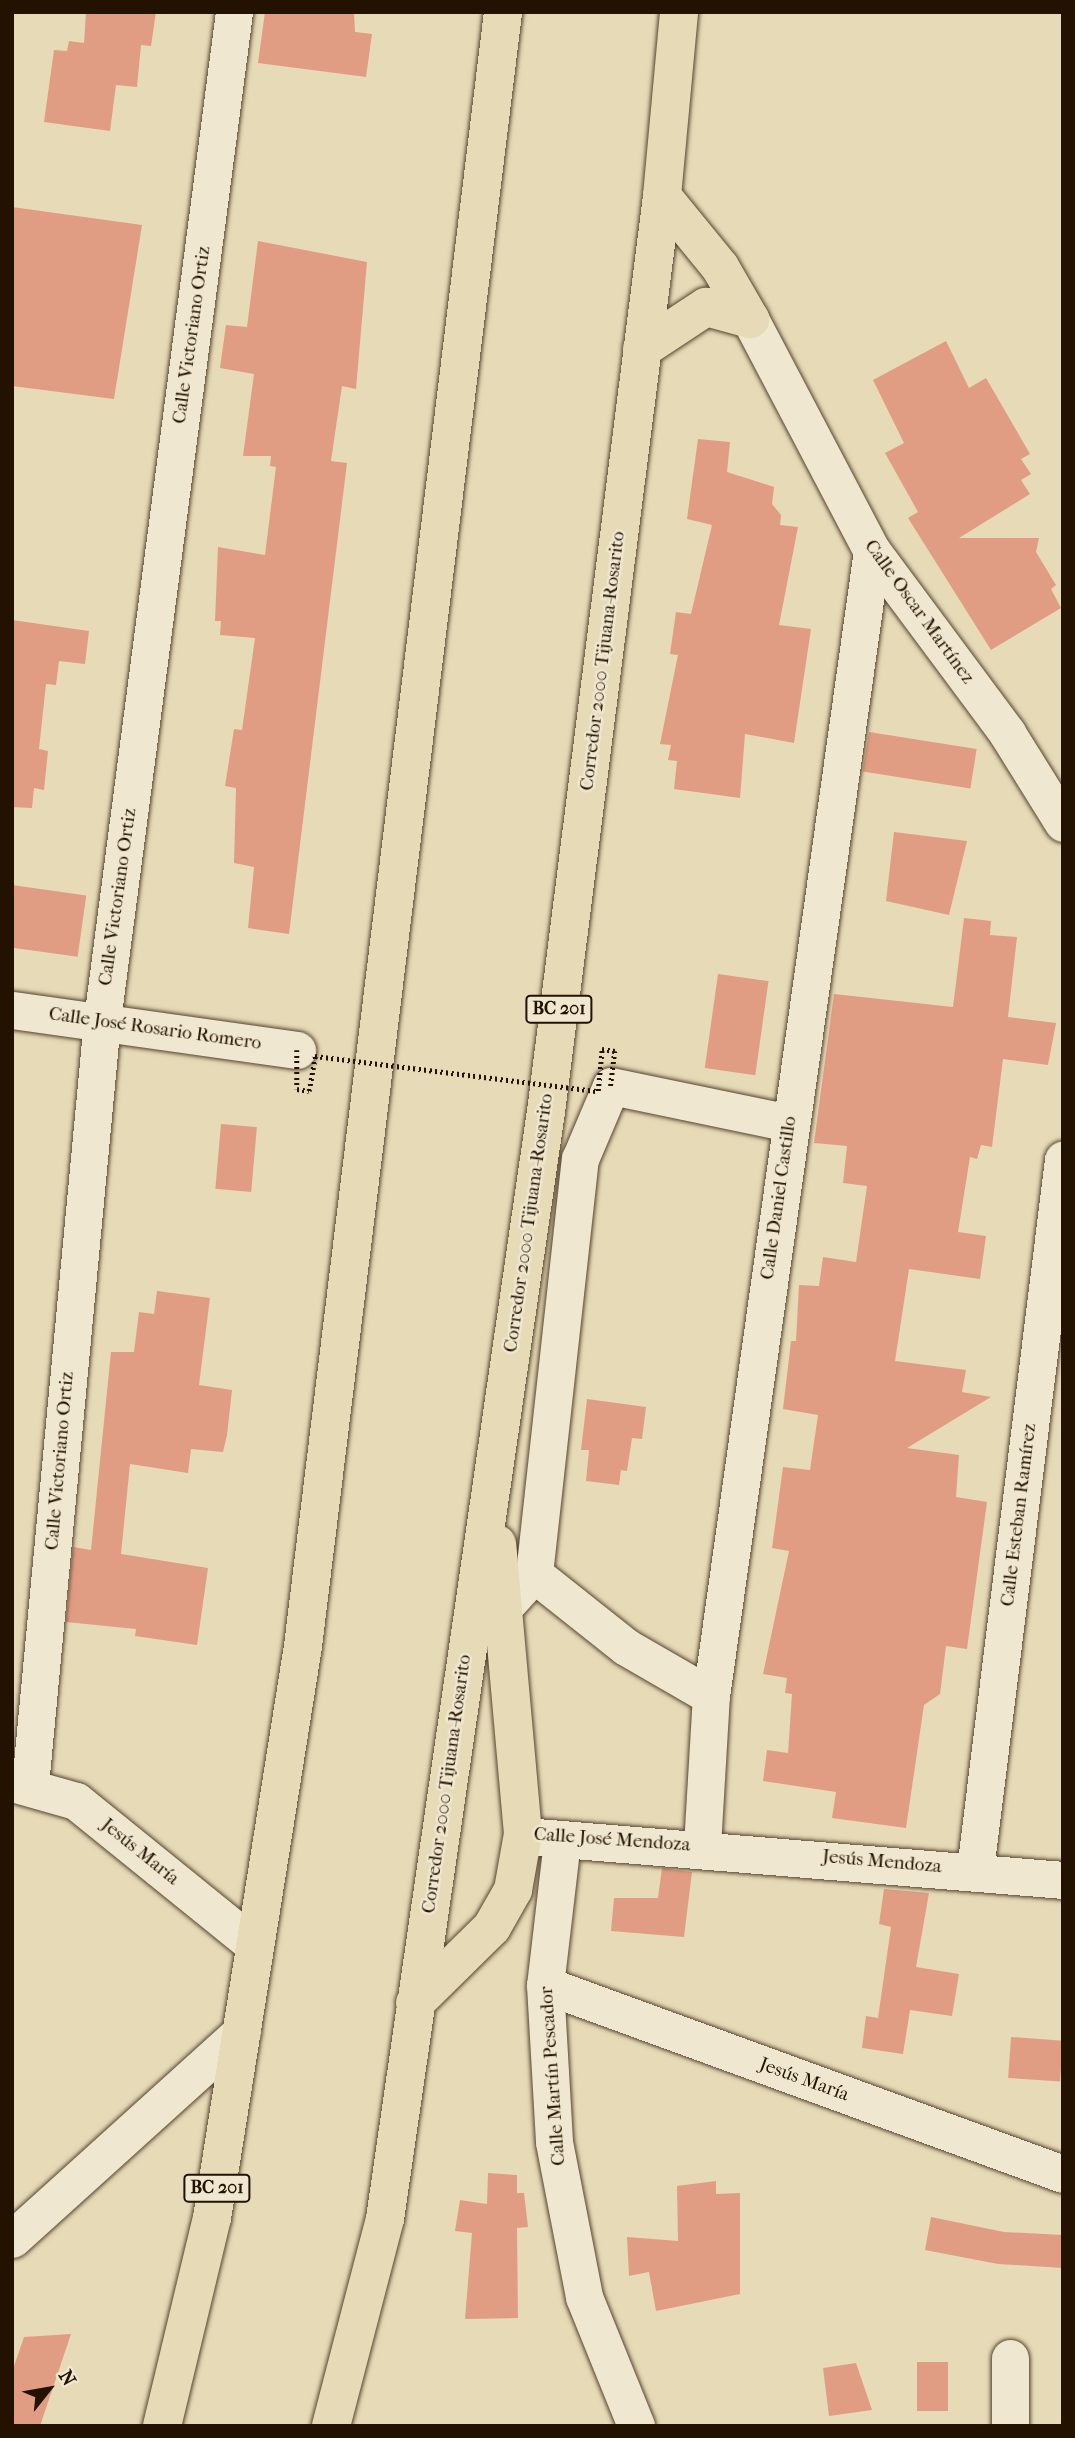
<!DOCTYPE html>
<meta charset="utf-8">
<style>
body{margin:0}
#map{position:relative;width:1075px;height:2438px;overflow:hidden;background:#e7dab7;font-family:"IM FELL French Canon",serif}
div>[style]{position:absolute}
.building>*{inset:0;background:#e19d83;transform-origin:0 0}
.roads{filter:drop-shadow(0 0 2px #55442e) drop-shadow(0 0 2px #55442e)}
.minor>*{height:37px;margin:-18.5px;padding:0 18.5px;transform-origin:18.5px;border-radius:18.5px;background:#efe7d0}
.highway>*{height:38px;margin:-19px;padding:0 19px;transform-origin:19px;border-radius:19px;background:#e7dab7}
.path-bridge>*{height:4.5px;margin-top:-2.25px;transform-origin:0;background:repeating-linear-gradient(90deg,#241200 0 2px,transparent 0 5.5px)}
span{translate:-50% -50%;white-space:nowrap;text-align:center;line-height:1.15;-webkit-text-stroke:5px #efe7d0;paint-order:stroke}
.shield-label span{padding:2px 5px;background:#efe7d0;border:2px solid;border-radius:5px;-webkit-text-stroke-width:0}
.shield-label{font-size:18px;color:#241200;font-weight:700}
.street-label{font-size:19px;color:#241200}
.frame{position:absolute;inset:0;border:14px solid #241200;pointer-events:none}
.north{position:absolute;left:14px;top:2354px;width:70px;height:70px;-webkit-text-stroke:5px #efe7d0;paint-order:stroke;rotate:59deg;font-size:19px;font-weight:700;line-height:28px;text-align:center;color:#241200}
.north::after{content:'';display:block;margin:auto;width:24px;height:32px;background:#241200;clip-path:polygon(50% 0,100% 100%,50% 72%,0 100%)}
</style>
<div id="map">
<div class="building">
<div style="clip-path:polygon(86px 12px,156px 12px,151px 46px,141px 45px,137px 87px,116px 85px,110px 131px,44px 122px,54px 50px,67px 51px,69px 41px,84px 43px)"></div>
<div style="clip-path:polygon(265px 12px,354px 12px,355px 32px,372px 34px,366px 77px,258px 63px)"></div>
<div style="clip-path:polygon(12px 207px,142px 225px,114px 399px,12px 386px)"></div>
<div style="clip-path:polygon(258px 241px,367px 262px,356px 389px,342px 386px,331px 461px,347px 463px,289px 934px,248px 928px,254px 867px,234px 863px,236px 788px,225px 786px,234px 729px,242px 730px,255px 638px,220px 635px,221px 621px,215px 621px,218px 547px,265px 555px,276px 467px,270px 466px,271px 456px,243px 456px,254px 374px,220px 368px,226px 325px,247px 327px)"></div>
<div style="clip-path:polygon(946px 341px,969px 388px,986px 378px,1030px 454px,1021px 459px,1031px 474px,1021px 480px,1030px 494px,959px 538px,1039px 538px,1036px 552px,1056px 585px,1051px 589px,1061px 608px,991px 650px,908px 518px,918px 512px,885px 453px,904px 443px,873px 380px)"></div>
<div style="clip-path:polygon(698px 439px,730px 442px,727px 472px,774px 487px,772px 504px,781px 515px,780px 525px,798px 527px,779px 625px,811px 629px,794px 743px,745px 734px,740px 798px,674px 789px,677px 761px,668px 760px,671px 745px,660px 744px,678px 655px,670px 654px,676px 612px,691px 614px,712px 525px,687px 519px)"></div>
<div style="clip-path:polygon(12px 620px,89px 631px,85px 664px,59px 661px,56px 685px,46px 684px,39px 749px,48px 751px,44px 790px,34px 788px,32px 808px,12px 807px)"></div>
<div style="left:869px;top:732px;width:109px;height:40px;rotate:9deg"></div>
<div style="clip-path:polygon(894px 832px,967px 841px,949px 915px,886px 901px)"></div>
<div style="left:12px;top:885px;width:75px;height:62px;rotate:8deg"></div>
<div style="clip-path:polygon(964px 918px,991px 921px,990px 935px,1017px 937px,1008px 1017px,1056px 1023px,1048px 1065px,1003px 1059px,992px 1147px,981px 1145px,977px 1159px,970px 1157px,958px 1232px,986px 1236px,980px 1279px,909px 1269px,895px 1361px,966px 1370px,962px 1392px,991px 1397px,907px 1448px,959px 1455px,956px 1497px,987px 1502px,967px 1649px,946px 1646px,940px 1694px,924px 1705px,906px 1828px,832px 1818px,836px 1792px,763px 1781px,767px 1750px,788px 1753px,792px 1694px,785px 1693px,787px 1678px,763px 1674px,789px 1551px,772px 1548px,783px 1467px,810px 1470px,818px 1415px,783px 1409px,791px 1341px,796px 1341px,799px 1285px,819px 1286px,823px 1257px,856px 1262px,867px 1186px,843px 1183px,847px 1146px,814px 1143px,834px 994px,953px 1007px)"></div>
<div style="left:718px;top:974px;width:51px;height:95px;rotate:8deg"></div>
<div style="left:221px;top:1124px;width:36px;height:65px;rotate:5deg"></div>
<div style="clip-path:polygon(157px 1291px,210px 1298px,199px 1385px,232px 1390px,227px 1435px,223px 1452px,191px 1449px,188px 1473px,130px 1464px,121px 1554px,208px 1568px,197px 1645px,135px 1636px,136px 1629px,66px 1622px,73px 1547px,91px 1550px,111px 1352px,134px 1352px,139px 1312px,154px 1314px)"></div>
<div style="clip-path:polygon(587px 1399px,646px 1407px,642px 1439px,632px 1438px,627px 1471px,621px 1470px,619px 1485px,586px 1481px,589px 1450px,581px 1450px)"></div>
<div style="clip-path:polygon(662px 1868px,692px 1872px,684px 1937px,611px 1931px,614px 1898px,658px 1898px)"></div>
<div style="clip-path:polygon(884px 1889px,929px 1893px,916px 1967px,959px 1974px,952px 2016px,910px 2010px,903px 2054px,862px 2048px,866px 2016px,878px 2018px,891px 1927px,879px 1924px)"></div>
<div style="left:1011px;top:2037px;width:52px;height:41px;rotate:4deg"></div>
<div style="clip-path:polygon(488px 2173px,517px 2175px,517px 2193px,524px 2193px,528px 2227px,517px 2228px,518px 2318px,465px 2319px,472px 2233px,455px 2231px,460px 2200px,487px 2204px)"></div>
<div style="clip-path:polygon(716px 2181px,716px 2194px,740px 2193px,740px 2294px,656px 2311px,649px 2272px,629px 2276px,627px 2237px,678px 2241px,677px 2186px)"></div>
<div style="clip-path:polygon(931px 2217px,1004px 2232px,1063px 2235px,1063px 2268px,998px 2264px,925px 2250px)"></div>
<div style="clip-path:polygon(71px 2334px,40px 2426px,12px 2426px,12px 2372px,24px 2337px)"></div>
<div style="left:917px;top:2362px;width:31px;height:49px"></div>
<div style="clip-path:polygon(856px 2363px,872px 2410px,829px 2416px,823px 2368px)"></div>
</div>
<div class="roads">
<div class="minor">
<div style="left:750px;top:319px;width:262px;rotate:62.3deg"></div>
<div style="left:872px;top:551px;width:227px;rotate:53.4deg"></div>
<div style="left:1007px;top:733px;width:106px;rotate:58.1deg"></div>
<div style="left:12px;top:1010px;width:288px;rotate:8deg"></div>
<div style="left:534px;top:1574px;width:117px;rotate:38.4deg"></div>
<div style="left:626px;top:1647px;width:98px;rotate:30deg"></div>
<div style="left:503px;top:1608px;width:46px;rotate:-47.6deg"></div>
<div style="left:534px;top:1574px;width:418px;rotate:-83.7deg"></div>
<div style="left:580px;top:1159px;width:79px;rotate:-67deg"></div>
<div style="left:611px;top:1086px;width:183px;rotate:11.7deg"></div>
<div style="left:12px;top:1783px;width:66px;rotate:15.7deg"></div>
<div style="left:76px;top:1801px;width:230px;rotate:39deg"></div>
<div style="left:30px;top:1785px;width:768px;rotate:-84.62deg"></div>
<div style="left:102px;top:1020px;width:1017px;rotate:-82.54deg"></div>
<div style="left:537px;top:1837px;width:528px;rotate:4.67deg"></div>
<div style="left:562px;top:1841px;width:145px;rotate:96.7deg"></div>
<div style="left:545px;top:1985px;width:157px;rotate:86.7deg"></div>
<div style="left:554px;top:2142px;width:158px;rotate:79deg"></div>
<div style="left:584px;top:2297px;width:139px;rotate:68deg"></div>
<div style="left:702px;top:1846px;width:150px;rotate:-86.6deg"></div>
<div style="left:711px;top:1696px;width:1156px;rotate:-82deg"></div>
<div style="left:975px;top:1870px;width:716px;rotate:-82.94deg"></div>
<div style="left:545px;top:1985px;width:551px;rotate:20.05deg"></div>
<div style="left:12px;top:2239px;width:310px;rotate:-42.1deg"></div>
<div style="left:1010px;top:2426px;width:68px;rotate:-90deg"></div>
</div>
<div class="highway">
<div style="left:662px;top:196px;width:92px;rotate:50.8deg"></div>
<div style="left:720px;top:267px;width:60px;rotate:60deg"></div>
<div style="left:642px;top:349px;width:77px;rotate:-33.3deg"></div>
<div style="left:706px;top:307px;width:46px;rotate:15.3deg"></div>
<div style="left:415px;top:2003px;width:108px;rotate:-44.6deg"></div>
<div style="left:492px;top:1927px;width:43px;rotate:-60.4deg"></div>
<div style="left:513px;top:1890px;width:57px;rotate:-79.9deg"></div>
<div style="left:523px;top:1834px;width:291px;rotate:-95.1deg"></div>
<div style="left:162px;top:2426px;width:214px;rotate:-76.5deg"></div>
<div style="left:212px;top:2218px;width:579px;rotate:-80.96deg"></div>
<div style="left:303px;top:1646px;width:1646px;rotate:-83.02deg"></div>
<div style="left:331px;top:2426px;width:214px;rotate:-75.4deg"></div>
<div style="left:385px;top:2219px;width:1119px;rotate:-81.73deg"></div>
<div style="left:546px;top:1112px;width:923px;rotate:-82.78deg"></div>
<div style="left:662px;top:196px;width:185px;rotate:-84.7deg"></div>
</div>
</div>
<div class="path-bridge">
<div style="left:297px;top:1050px;width:39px;rotate:90deg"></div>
<div style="left:297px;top:1089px;width:12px;rotate:9deg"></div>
<div style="left:309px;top:1091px;width:36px;rotate:-80deg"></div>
<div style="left:315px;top:1056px;width:285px;rotate:7.1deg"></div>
<div style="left:598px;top:1091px;width:42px;rotate:-84.6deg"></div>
<div style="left:602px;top:1049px;width:13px;rotate:9deg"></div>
<div style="left:615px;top:1051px;width:35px;rotate:97deg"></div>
</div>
<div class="shield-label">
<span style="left:559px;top:1009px">BC 201</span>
<span style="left:217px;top:2188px">BC 201</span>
</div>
<div class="street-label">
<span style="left:192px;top:335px;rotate:-82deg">Calle Victoriano Ortiz</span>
<span style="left:919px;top:612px;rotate:54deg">Calle Oscar Martínez</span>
<span style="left:603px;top:661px;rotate:-83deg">Corredor 2000 Tijuana-Rosarito</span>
<span style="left:118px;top:897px;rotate:-82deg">Calle Victoriano Ortiz</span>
<span style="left:155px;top:1029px;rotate:8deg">Calle José Rosario Romero</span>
<span style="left:779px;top:1198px;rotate:-82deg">Calle Daniel Castillo</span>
<span style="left:529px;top:1223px;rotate:-82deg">Corredor 2000 Tijuana-Rosarito</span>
<span style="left:60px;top:1461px;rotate:-85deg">Calle Victoriano Ortiz</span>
<span style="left:1019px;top:1515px;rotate:-83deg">Calle Esteban Ramírez</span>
<span style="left:447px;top:1784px;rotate:-82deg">Corredor 2000 Tijuana-Rosarito</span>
<span style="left:612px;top:1840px;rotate:4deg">Calle José Mendoza</span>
<span style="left:140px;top:1852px;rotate:39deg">Jesús María</span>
<span style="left:882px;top:1862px;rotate:5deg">Jesús Mendoza</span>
<span style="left:553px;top:2076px;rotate:-94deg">Calle Martín Pescador</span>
<span style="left:804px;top:2080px;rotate:20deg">Jesús María</span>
</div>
<div class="frame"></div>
<div class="north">N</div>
</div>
